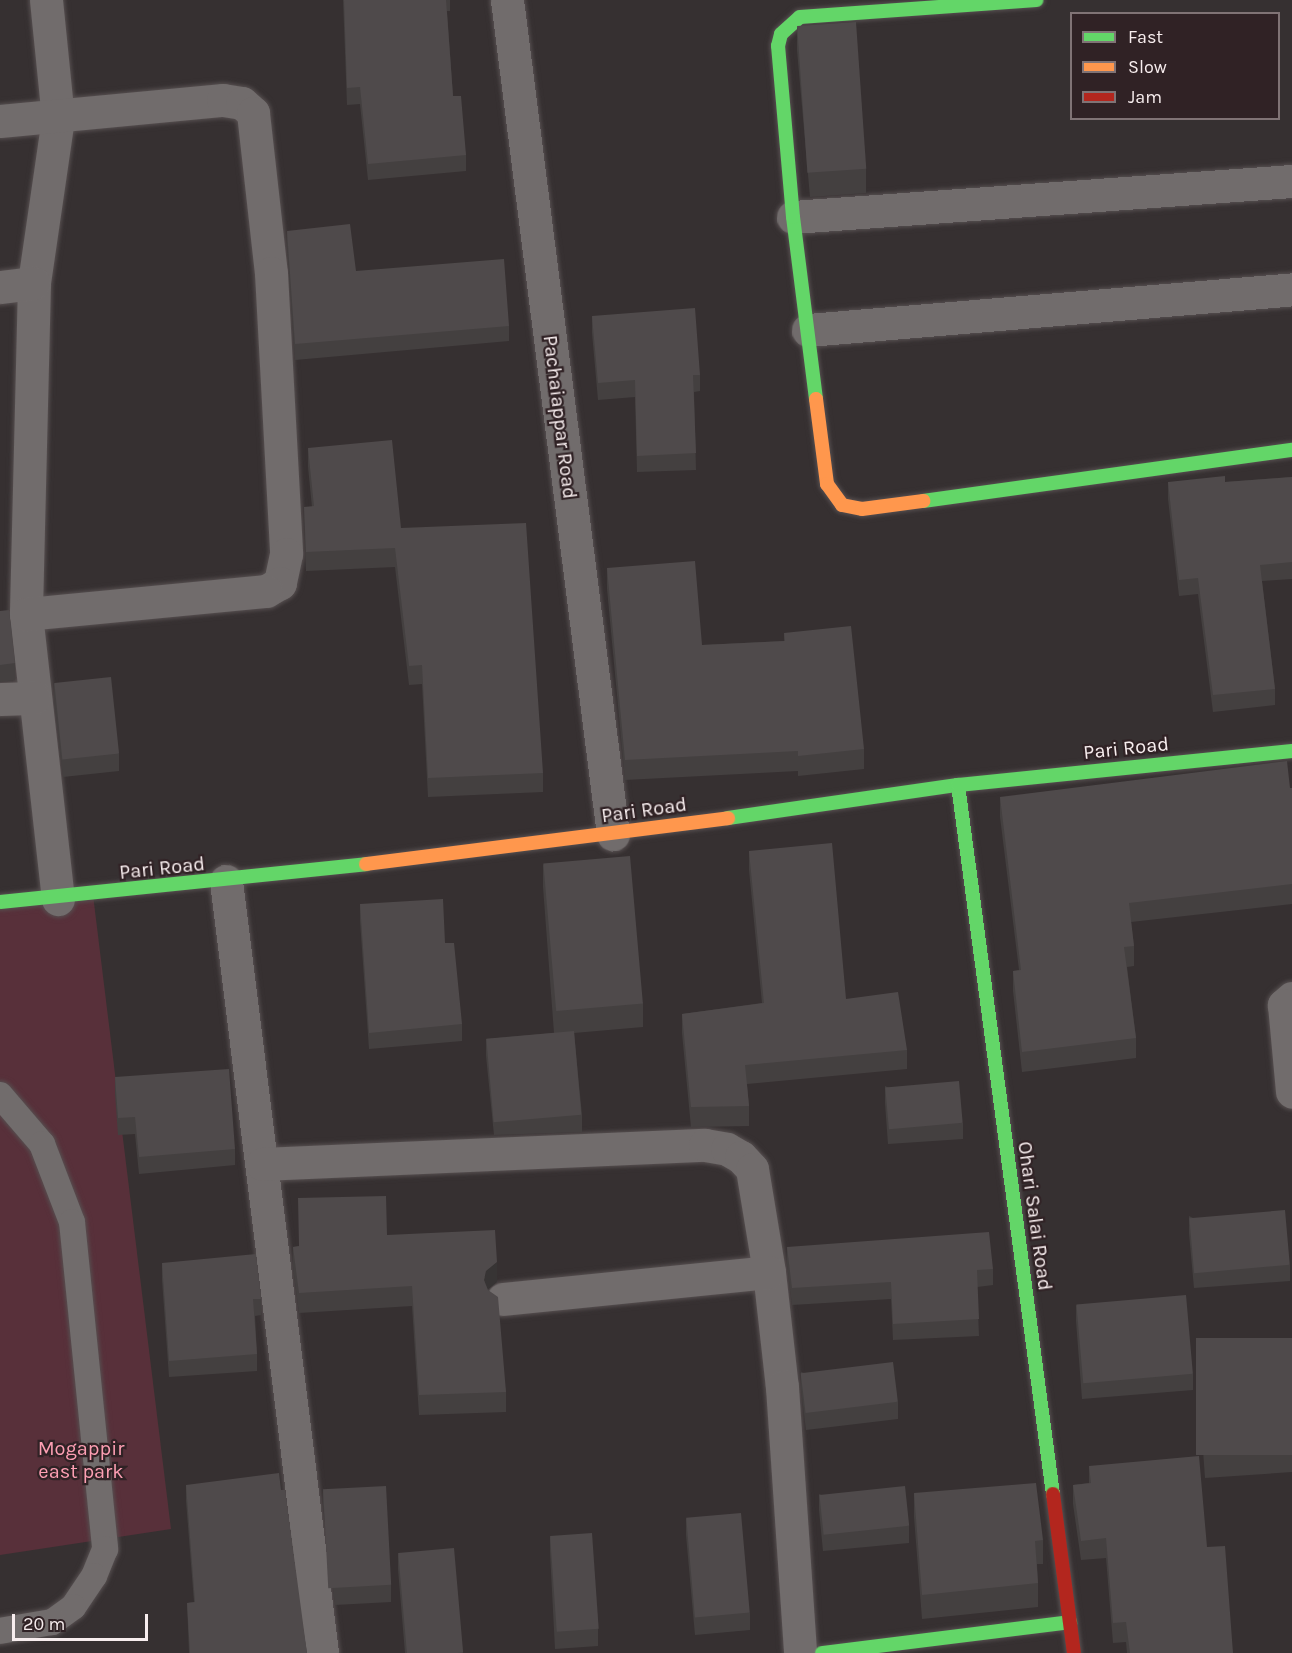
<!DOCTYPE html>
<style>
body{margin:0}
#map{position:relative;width:1292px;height:1653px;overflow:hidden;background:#363031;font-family:Karla,sans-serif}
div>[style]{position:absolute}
.green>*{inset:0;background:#58303a}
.roads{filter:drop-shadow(0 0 2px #564f50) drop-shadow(0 0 2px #564f50)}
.lane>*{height:26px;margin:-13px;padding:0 13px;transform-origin:13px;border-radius:13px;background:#716c6c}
.street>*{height:33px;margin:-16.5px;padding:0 16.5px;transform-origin:16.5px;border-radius:16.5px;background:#716c6c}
.fast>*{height:14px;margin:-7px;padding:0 7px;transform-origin:7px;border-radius:7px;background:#63d668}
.slow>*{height:14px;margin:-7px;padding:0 7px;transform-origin:7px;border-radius:7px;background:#ff974d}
.jam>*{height:14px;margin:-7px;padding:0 7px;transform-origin:7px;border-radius:7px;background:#b3261e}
.wall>*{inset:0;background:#444040}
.shaded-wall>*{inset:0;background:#373434}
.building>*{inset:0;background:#4f4a4b;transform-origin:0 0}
span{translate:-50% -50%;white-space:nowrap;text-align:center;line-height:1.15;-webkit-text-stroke:4.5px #302225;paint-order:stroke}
.street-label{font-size:20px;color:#f7edee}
.park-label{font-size:20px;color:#fd9fb3}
.legend{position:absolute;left:1070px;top:12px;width:210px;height:108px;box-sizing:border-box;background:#302225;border:2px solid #807375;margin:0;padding:8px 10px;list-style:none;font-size:18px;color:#f7edee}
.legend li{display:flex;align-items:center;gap:12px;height:30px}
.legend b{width:30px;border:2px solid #807375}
.scale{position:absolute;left:12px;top:1614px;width:136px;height:27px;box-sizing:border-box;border:3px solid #f7edee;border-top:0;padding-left:8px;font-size:18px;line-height:21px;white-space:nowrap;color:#f7edee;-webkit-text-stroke:4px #302225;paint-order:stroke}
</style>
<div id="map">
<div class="green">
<div style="clip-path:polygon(93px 895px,171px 1529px,0 1555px,0 900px)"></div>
</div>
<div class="roads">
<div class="lane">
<div style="left:0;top:1095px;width:65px;rotate:49.4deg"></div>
<div style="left:42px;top:1144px;width:84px;rotate:69deg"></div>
<div style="left:72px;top:1222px;width:329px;rotate:84.2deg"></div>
<div style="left:105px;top:1549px;width:29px;rotate:112deg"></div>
<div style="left:94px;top:1576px;width:37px;rotate:124deg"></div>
<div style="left:73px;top:1607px;width:26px;rotate:144deg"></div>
<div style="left:52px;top:1622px;width:53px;rotate:170.2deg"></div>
</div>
<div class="street">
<div style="left:46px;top:0;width:119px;rotate:84.2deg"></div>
<div style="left:58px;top:118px;width:167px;rotate:98.3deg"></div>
<div style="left:34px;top:283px;width:331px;rotate:91.4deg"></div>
<div style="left:26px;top:614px;width:287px;rotate:83.6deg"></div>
<div style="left:507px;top:0;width:841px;rotate:82.76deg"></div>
<div style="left:0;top:121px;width:224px;rotate:-5.4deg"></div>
<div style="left:223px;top:100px;width:19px;rotate:9deg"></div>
<div style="left:242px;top:103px;width:15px;rotate:42deg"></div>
<div style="left:253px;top:113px;width:161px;rotate:83.6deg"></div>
<div style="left:271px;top:273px;width:281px;rotate:86.9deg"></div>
<div style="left:286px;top:554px;width:30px;rotate:102deg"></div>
<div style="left:280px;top:583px;width:16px;rotate:150deg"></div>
<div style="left:266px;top:591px;width:241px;rotate:174.5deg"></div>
<div style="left:793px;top:217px;width:500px;rotate:-4.13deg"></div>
<div style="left:0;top:287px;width:34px;rotate:-7deg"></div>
<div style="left:808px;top:330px;width:486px;rotate:-4.8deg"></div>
<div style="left:0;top:699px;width:34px;rotate:-2deg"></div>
<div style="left:226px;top:881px;width:778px;rotate:82.91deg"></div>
<div style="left:1292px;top:998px;width:11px;rotate:139deg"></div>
<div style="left:1284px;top:1005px;width:87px;rotate:84.7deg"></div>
<div style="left:262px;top:1164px;width:443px;rotate:-2.5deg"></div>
<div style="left:705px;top:1145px;width:22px;rotate:10deg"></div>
<div style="left:727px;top:1149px;width:16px;rotate:30deg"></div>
<div style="left:741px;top:1157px;width:16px;rotate:47deg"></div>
<div style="left:752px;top:1169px;width:104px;rotate:80.6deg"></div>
<div style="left:769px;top:1272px;width:116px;rotate:83.6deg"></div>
<div style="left:782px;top:1387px;width:267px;rotate:86.1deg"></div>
<div style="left:503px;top:1299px;width:267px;rotate:-5.8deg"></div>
</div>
<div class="fast">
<div style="left:816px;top:399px;width:183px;rotate:-97.2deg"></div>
<div style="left:793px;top:217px;width:172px;rotate:-95deg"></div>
<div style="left:778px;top:46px;width:12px;rotate:-76deg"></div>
<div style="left:781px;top:34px;width:25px;rotate:-42deg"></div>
<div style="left:800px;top:17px;width:237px;rotate:-4.1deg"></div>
<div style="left:923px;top:501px;width:373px;rotate:-7.9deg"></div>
<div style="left:958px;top:785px;width:715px;rotate:82.37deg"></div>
<div style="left:728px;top:818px;width:232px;rotate:-8.2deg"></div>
<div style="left:958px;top:785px;width:336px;rotate:-5.8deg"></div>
<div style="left:0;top:902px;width:368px;rotate:-5.9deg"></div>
<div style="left:822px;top:1653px;width:250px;rotate:-7.1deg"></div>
</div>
<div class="slow">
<div style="left:816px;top:399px;width:86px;rotate:82.6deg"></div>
<div style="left:827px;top:484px;width:26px;rotate:54deg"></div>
<div style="left:842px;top:505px;width:20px;rotate:11deg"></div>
<div style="left:862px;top:509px;width:62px;rotate:-7.5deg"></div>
<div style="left:366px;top:864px;width:365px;rotate:-7.2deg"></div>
</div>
<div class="jam">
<div style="left:1053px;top:1494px;width:160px;rotate:82.5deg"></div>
</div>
</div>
<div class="wall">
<div style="clip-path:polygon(343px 0,450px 0,450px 11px,447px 11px,453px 96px,466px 155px,466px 171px,368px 180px,360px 104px,347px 105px)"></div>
<div style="clip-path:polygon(797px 26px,866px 169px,866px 193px,810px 197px,797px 50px)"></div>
<div style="clip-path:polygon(287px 231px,356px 271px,509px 326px,509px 341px,295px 360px,287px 246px)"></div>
<div style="clip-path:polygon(592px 316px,700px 375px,700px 391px,694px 392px,696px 470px,637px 472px,635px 397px,598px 400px,592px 333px)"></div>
<div style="clip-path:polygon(308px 448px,401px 528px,543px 773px,543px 792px,428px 797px,422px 684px,409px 685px,395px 567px,306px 571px,304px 507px,312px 507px,308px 467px)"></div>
<div style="clip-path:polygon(1292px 477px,1292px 579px,1262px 581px,1275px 689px,1275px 705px,1213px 712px,1198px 594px,1179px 596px,1168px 499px,1168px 482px,1225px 482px)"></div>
<div style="clip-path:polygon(607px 568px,702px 645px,784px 641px,784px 633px,864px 749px,864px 769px,798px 776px,798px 771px,625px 780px,607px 589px)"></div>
<div style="clip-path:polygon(0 611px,15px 663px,15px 680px,0 682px)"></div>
<div style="clip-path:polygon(54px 683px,119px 754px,119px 771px,63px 777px,54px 700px)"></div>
<div style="clip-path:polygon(1292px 788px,1292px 904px,1131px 922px,1134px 946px,1134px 966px,1127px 967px,1136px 1038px,1136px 1058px,1022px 1072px,1013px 991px,1013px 971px,1019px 970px,1000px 817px,1000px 797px)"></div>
<div style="clip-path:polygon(749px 851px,846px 999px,907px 1050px,907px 1069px,747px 1084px,749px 1106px,749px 1126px,691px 1127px,682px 1033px,682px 1014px,762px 1003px,749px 870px)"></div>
<div style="clip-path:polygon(543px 864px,643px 1003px,643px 1027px,574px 1033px,582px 1115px,582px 1132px,494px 1135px,486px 1056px,486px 1039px,554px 1033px,543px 887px)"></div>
<div style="clip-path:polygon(360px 904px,462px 1024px,462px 1041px,369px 1049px,360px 921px)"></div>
<div style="clip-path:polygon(115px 1077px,235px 1149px,235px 1165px,139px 1174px,135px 1134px,118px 1135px,115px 1094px)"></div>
<div style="clip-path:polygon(885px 1086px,963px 1123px,963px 1139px,888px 1144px,885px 1103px)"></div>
<div style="clip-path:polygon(1189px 1216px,1290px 1265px,1290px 1281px,1194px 1288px,1189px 1233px)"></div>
<div style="clip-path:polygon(387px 1235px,497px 1282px,488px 1289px,506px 1392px,506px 1412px,419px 1415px,412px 1306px,299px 1313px,293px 1267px,293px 1247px)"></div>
<div style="clip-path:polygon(787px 1247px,993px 1269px,993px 1285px,977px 1287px,979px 1336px,893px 1340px,891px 1299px,792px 1305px,787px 1264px)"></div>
<div style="clip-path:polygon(162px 1263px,261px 1299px,261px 1315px,255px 1316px,257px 1354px,257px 1371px,169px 1377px,162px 1280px)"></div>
<div style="clip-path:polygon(1076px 1305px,1193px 1374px,1193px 1390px,1082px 1399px,1076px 1321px)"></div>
<div style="clip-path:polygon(1292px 1338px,1292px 1472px,1205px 1478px,1197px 1365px,1197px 1348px)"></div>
<div style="clip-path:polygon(801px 1372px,898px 1402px,898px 1419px,806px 1430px,801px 1389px)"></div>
<div style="clip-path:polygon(1089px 1466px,1207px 1547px,1233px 1653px,1127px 1653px,1126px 1642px,1113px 1643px,1106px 1558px,1081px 1560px,1073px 1504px,1073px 1485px,1089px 1483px)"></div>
<div style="clip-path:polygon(186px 1485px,281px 1490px,307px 1653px,189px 1653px,187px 1603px,194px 1602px,186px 1501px)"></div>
<div style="clip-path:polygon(323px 1489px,391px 1585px,391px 1602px,335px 1605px,323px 1505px)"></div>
<div style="clip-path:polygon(914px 1493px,1043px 1540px,1043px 1564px,1037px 1564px,1038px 1583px,1038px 1607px,922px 1619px,914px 1517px)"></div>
<div style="clip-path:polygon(819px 1494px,909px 1526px,909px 1543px,823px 1551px,819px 1510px)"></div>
<div style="clip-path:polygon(686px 1518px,750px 1613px,750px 1630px,695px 1635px,686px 1535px)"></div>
<div style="clip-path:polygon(550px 1536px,598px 1629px,598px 1646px,555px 1649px,550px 1552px)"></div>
<div style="clip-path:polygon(398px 1553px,463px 1653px,405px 1653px,398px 1569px)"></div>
</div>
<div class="shaded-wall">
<div style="clip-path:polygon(497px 1262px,497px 1282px,486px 1291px,484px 1280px,486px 1271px)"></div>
</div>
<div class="building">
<div style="clip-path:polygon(344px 0,446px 0,453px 96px,461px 96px,466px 155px,368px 164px,360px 87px,347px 88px)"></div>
<div style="left:856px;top:22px;width:147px;height:59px;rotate:86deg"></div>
<div style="clip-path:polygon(350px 224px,356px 271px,504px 259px,509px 326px,295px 344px,287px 231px)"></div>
<div style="clip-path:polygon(695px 308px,700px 375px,693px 375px,696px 453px,637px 456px,635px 380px,598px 383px,592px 316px)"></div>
<div style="clip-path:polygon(392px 440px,401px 528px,526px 523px,543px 773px,428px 778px,422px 665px,409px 666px,395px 548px,306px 552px,304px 507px,314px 506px,308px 448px)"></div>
<div style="clip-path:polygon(1225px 476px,1225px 482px,1292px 477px,1292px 562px,1260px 565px,1275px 689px,1213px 695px,1198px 578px,1179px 580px,1168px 482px)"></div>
<div style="clip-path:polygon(695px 561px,702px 645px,785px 641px,784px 633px,851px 626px,864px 749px,798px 756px,798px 751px,625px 760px,607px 568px)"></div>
<div style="clip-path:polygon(9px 610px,15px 663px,0 665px,0 611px)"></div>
<div style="left:111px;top:677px;width:77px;height:57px;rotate:84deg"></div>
<div style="clip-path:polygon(1287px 761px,1290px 788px,1292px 788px,1292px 884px,1129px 903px,1134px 946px,1124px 947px,1136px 1038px,1022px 1052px,1013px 971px,1021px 970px,1000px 797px)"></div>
<div style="clip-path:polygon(832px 843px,846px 999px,898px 992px,907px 1050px,745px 1065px,749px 1106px,691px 1107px,682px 1014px,764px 1003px,749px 851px)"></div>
<div style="left:630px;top:856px;width:148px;height:87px;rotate:85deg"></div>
<div style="clip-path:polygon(443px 899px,445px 943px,454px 943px,462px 1024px,369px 1033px,360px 904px)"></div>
<div style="left:574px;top:1031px;width:84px;height:88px;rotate:85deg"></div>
<div style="clip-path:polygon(229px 1069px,235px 1149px,139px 1157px,135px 1117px,118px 1118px,115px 1077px)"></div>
<div style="left:959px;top:1081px;width:42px;height:74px;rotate:85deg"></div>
<div style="clip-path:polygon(386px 1196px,387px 1235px,495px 1230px,497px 1262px,486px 1271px,484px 1280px,488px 1290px,498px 1297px,506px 1392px,419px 1395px,412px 1286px,299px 1293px,293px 1247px,299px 1246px,298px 1198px)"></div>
<div style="left:1285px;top:1210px;width:55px;height:96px;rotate:85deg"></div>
<div style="clip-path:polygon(989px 1232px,993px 1269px,977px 1270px,979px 1319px,893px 1324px,891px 1282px,792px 1288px,787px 1247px)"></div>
<div style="clip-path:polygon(256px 1254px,261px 1299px,253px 1299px,257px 1354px,169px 1361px,162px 1263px)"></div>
<div style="left:1186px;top:1295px;width:79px;height:110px;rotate:85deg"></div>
<div style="left:1292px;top:1338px;width:117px;height:96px;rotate:90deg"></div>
<div style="left:893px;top:1362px;width:40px;height:93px;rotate:83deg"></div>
<div style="clip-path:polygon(1199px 1456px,1207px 1547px,1225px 1546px,1233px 1653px,1130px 1653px,1126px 1622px,1113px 1623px,1106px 1538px,1081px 1541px,1073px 1485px,1091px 1483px,1089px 1466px)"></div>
<div style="clip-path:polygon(279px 1473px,281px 1490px,285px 1490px,307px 1653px,190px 1653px,187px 1603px,195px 1602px,186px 1485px)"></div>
<div style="clip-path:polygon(1036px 1483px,1043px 1540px,1035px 1541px,1038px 1583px,922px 1595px,914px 1493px)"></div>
<div style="left:386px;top:1486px;width:99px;height:63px;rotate:87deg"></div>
<div style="left:905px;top:1486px;width:40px;height:86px;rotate:84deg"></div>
<div style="left:741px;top:1513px;width:100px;height:55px;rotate:85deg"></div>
<div style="left:592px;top:1533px;width:96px;height:42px;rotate:86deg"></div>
<div style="left:454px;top:1548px;width:105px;height:56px;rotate:85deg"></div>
</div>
<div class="street-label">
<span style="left:560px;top:417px;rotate:83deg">Pachaiappar Road</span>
<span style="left:1126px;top:748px;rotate:-6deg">Pari Road</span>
<span style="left:644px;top:810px;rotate:-8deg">Pari Road</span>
<span style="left:162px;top:868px;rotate:-6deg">Pari Road</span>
<span style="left:1035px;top:1216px;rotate:82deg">Ohari Salai Road</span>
</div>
<div class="park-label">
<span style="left:81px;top:1460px">Mogappir<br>east park</span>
</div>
<ul class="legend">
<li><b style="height:8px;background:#63d668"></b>Fast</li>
<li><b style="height:8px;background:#ff974d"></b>Slow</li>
<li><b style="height:8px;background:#b3261e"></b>Jam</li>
</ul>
<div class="scale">20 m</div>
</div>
